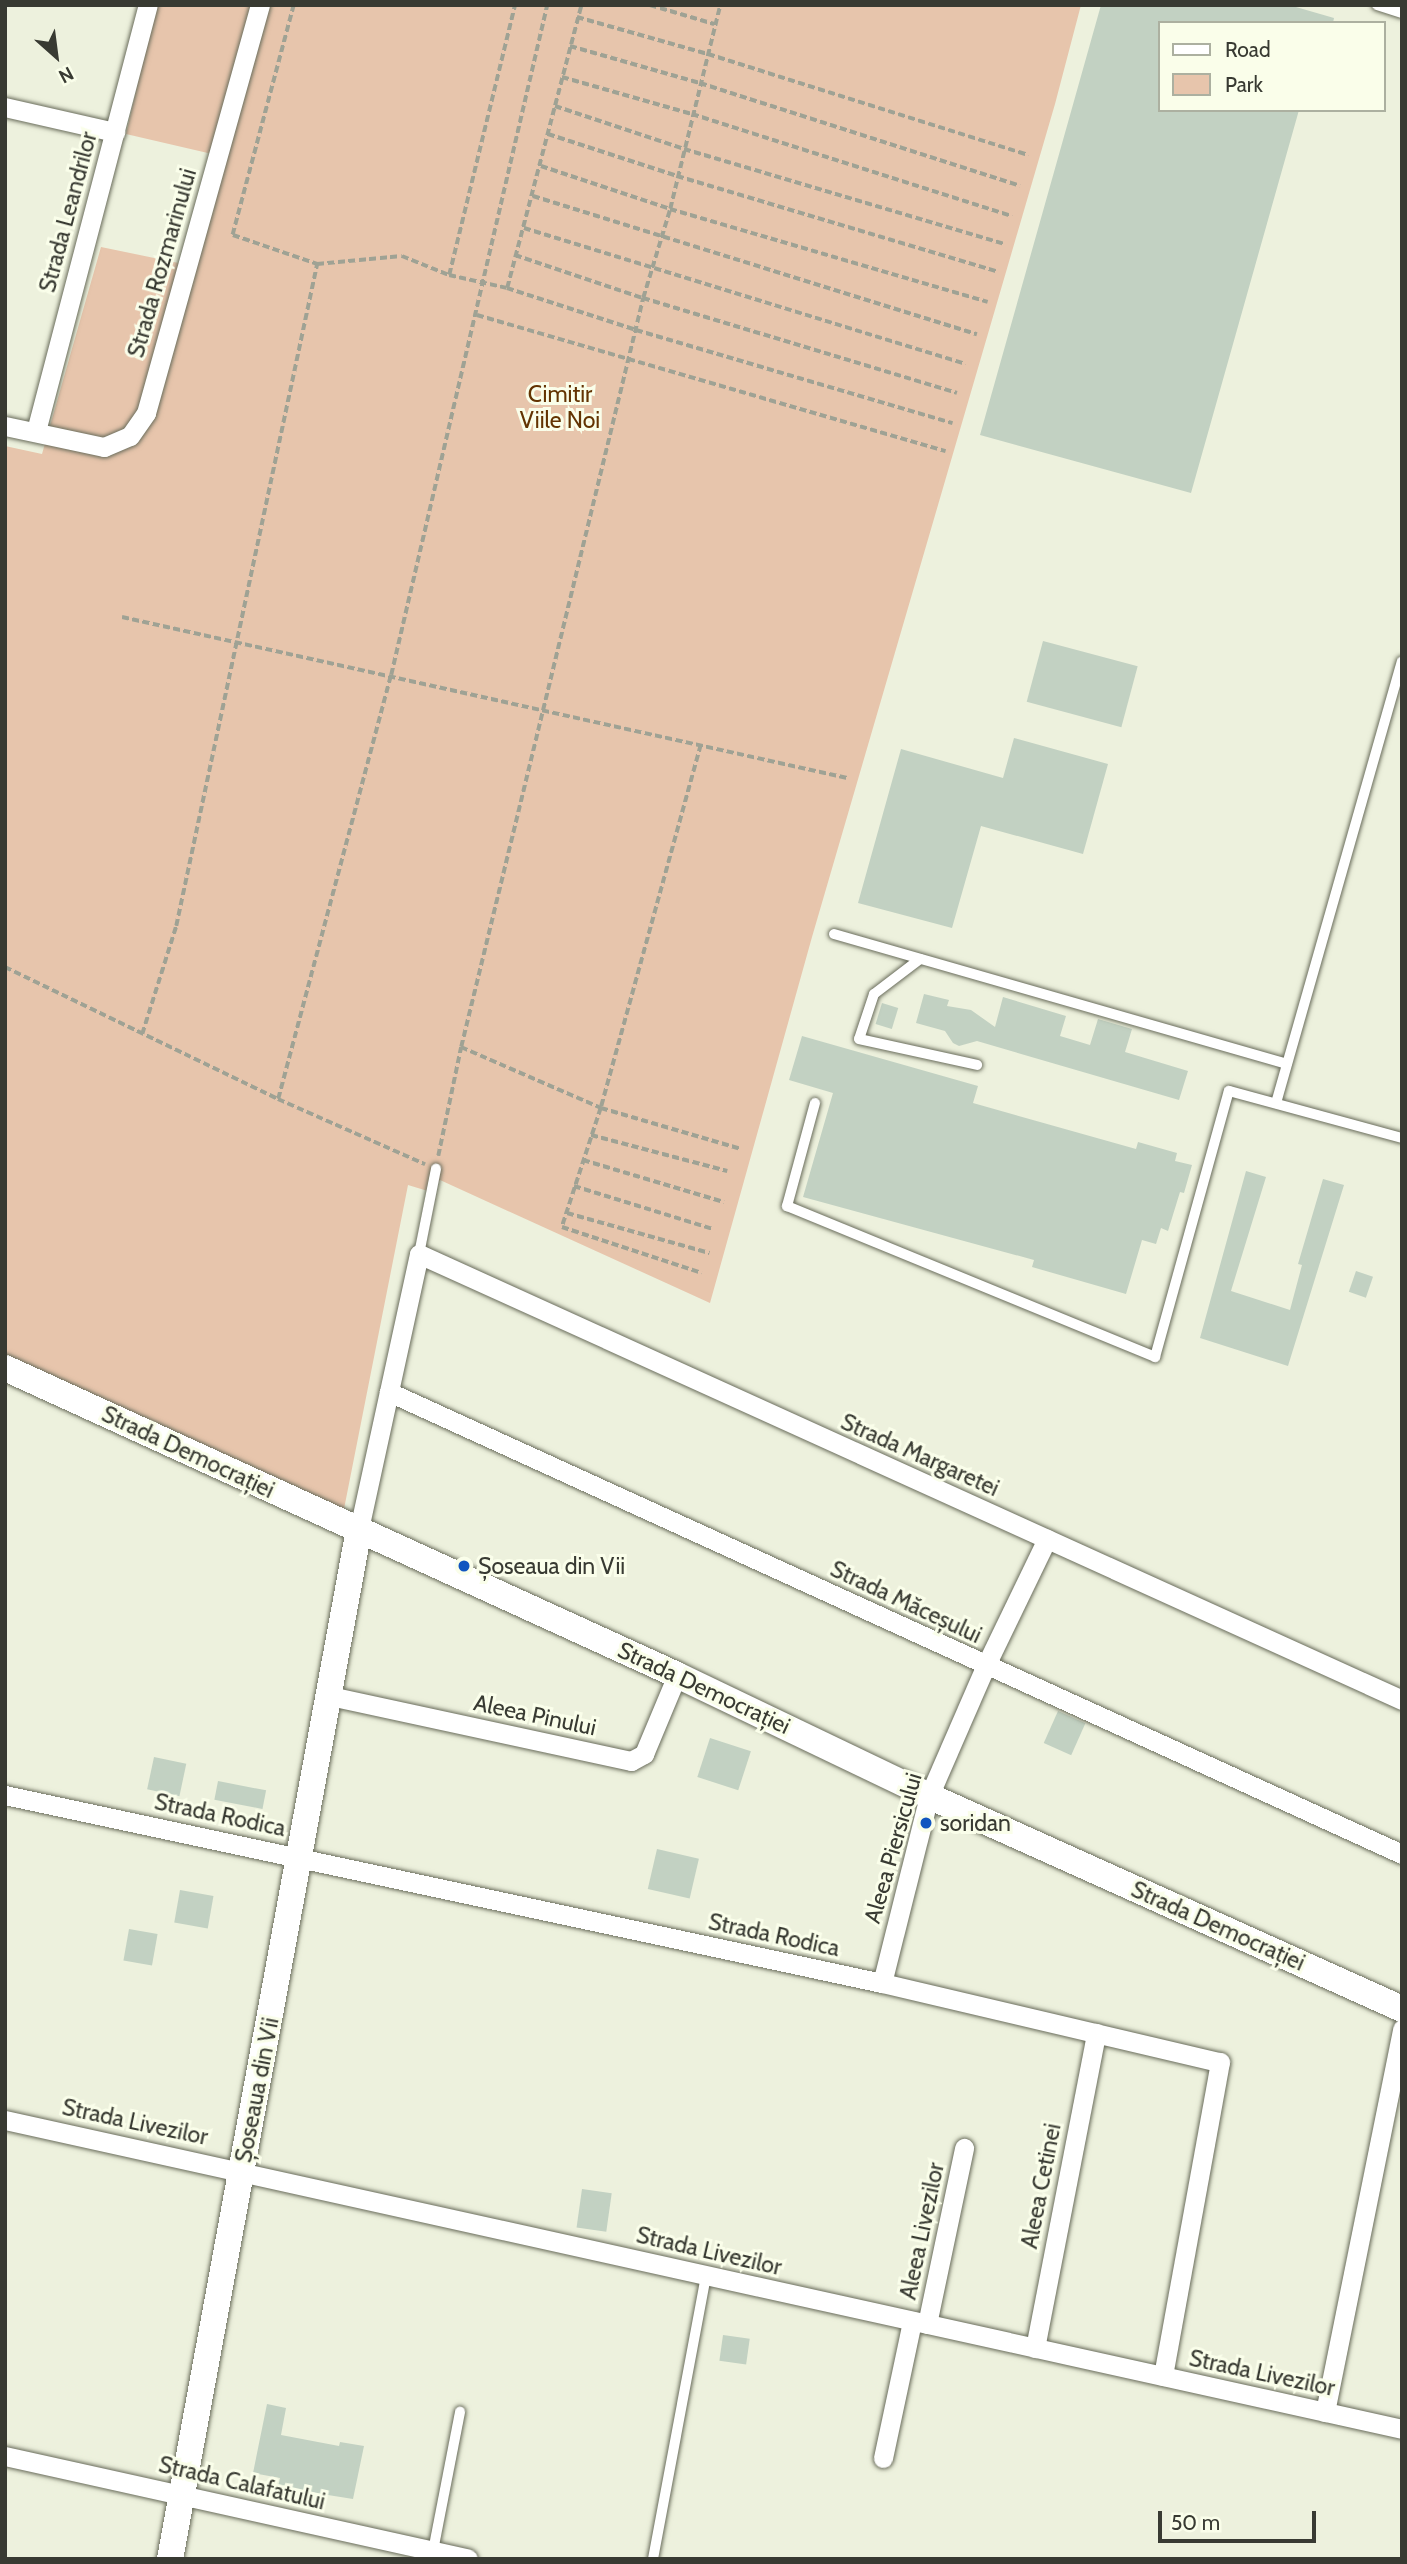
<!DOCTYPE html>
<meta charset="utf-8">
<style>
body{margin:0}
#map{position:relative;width:1407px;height:2564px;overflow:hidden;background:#edf1dd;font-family:Cabin,sans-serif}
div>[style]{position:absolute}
.green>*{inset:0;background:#e7c5ac}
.building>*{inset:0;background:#c2d1c2;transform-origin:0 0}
.path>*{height:3.5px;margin-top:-1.75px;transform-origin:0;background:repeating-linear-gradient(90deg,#9fa294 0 7px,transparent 0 10.5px)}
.roads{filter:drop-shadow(0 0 2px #696c5b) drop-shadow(0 0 2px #696c5b)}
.lane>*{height:10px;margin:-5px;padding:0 5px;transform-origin:5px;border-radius:5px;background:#fff}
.street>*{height:19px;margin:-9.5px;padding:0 9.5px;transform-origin:9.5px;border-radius:9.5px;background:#fff}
.secondary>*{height:26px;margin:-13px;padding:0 13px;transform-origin:13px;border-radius:13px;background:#fff}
.dots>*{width:19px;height:19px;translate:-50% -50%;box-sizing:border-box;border:4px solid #fafeea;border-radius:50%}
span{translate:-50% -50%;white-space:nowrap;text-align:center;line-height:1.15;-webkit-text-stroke:6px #fafeea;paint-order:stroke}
.street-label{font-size:23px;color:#383a32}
.park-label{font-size:23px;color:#633302}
.poi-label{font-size:23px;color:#383a32}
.left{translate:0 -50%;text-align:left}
.frame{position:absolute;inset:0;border:7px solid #383a32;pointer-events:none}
.legend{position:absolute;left:1158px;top:21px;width:228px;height:91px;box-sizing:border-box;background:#fafeea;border:2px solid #acb0a0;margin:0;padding:9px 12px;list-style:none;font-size:21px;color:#383a32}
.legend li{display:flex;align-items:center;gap:14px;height:35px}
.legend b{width:35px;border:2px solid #acb0a0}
.north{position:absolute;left:21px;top:21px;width:70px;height:70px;-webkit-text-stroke:5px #fafeea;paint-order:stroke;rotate:152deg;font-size:19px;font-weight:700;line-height:28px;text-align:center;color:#383a32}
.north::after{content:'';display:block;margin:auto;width:24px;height:32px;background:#383a32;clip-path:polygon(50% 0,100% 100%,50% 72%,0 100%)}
.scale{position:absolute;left:1158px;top:2511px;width:158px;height:32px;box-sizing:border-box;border:4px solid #383a32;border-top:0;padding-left:9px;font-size:21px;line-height:24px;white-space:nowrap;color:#383a32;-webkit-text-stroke:5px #fafeea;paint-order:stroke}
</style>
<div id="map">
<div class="green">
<div style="clip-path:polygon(156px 5px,1081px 5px,1055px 104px,812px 937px,710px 1303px,440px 1180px,431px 1192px,408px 1185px,344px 1509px,5px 1356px,5px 446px,42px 454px,101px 247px,193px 266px,225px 157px,126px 134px)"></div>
</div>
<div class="building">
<div style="clip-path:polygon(1101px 5px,1289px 5px,1334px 18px,1333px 23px,1160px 23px,1160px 110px,1299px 110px,1191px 493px,980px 435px)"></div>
<div style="left:1043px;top:641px;width:98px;height:63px;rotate:15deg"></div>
<div style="clip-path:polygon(1014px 738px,1108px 764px,1083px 854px,981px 826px,952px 928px,858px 903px,901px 749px,1003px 778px)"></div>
<div style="clip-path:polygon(924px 994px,949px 1000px,947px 1006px,971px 1010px,995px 1027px,1003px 997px,1066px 1016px,1060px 1036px,1090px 1045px,1098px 1019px,1132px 1029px,1125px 1052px,1188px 1071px,1179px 1100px,977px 1041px,959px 1046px,953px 1043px,945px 1031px,916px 1023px)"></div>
<div style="left:882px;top:1003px;width:17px;height:22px;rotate:17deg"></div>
<div style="clip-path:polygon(802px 1036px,978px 1086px,973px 1103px,1136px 1149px,1138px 1142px,1177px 1153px,1175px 1161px,1192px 1165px,1184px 1193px,1180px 1192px,1168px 1231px,1161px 1228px,1156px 1244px,1142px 1240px,1126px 1294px,1032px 1267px,1034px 1260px,803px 1197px,833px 1093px,789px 1080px)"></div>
<div style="clip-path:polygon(1246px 1171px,1266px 1177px,1231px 1291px,1290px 1310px,1302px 1265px,1298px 1264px,1323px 1179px,1344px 1185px,1288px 1366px,1200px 1338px)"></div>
<div style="left:1356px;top:1271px;width:18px;height:22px;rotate:19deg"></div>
<div style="left:1058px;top:1711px;width:30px;height:35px;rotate:24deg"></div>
<div style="left:710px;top:1738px;width:43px;height:41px;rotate:18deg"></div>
<div style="left:154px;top:1757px;width:33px;height:33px;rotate:12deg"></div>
<div style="left:218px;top:1781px;width:49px;height:19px;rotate:11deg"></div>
<div style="left:657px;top:1849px;width:43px;height:41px;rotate:13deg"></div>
<div style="left:180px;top:1890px;width:34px;height:33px;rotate:10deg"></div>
<div style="left:129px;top:1929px;width:29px;height:32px;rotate:10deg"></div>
<div style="left:582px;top:2189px;width:30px;height:39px;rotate:8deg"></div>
<div style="left:723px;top:2335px;width:27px;height:26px;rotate:8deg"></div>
<div style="clip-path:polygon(267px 2404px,286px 2408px,281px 2435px,339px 2446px,340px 2442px,364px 2446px,353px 2499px,278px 2487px,280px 2478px,253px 2473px)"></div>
</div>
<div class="path">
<div style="left:294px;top:5px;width:238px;rotate:104.9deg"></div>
<div style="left:233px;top:235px;width:89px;rotate:19deg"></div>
<div style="left:317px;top:264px;width:85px;rotate:-5.4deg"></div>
<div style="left:402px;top:256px;width:51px;rotate:22deg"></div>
<div style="left:449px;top:275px;width:59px;rotate:12.6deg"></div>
<div style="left:507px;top:288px;width:136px;rotate:18deg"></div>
<div style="left:636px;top:330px;width:330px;rotate:16.4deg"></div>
<div style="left:650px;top:5px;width:67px;rotate:16.5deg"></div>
<div style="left:577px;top:17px;width:136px;rotate:15.8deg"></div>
<div style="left:708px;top:54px;width:336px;rotate:17.5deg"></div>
<div style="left:570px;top:46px;width:135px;rotate:15.9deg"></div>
<div style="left:700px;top:83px;width:336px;rotate:17.8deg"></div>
<div style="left:562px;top:77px;width:135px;rotate:15.9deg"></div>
<div style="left:692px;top:114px;width:336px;rotate:17.7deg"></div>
<div style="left:555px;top:106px;width:136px;rotate:18.4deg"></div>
<div style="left:684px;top:149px;width:334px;rotate:16.5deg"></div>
<div style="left:548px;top:134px;width:136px;rotate:18deg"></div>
<div style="left:677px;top:176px;width:333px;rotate:16.6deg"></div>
<div style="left:541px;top:166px;width:136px;rotate:18.4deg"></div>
<div style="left:670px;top:209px;width:331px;rotate:16.3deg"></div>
<div style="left:533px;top:196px;width:465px;rotate:17.3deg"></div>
<div style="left:524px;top:228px;width:462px;rotate:17.1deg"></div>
<div style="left:515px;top:255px;width:135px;rotate:18.6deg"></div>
<div style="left:643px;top:298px;width:328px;rotate:16.8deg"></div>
<div style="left:449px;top:275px;width:278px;rotate:-76.3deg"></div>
<div style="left:507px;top:288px;width:293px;rotate:-75.3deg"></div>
<div style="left:477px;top:315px;width:488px;rotate:16.2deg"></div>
<div style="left:122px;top:617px;width:743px;rotate:12.52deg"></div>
<div style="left:701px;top:745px;width:377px;rotate:105.4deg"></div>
<div style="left:601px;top:1108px;width:125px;rotate:108.1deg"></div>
<div style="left:562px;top:1227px;width:147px;rotate:18.2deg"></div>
<div style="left:5px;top:967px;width:303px;rotate:25.8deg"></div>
<div style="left:278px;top:1099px;width:161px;rotate:23.9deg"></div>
<div style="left:142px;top:1034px;width:113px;rotate:-72.5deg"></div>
<div style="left:176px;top:926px;width:677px;rotate:-77.98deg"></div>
<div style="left:461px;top:1047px;width:153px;rotate:23.5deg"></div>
<div style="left:601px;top:1108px;width:146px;rotate:16.3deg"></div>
<div style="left:278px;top:1099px;width:439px;rotate:-75.1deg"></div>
<div style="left:391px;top:675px;width:688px;rotate:-76.89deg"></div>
<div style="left:591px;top:1135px;width:141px;rotate:14.8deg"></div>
<div style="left:438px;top:1156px;width:111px;rotate:-78.1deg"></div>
<div style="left:461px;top:1047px;width:771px;rotate:-76.34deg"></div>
<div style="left:643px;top:298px;width:93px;rotate:-73.1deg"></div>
<div style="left:670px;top:209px;width:210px;rotate:-76.2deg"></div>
<div style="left:583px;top:1160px;width:147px;rotate:16.6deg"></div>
<div style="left:574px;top:1186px;width:145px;rotate:17.2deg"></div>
<div style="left:567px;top:1213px;width:148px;rotate:15.7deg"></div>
</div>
<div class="roads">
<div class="lane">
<div style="left:1377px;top:5px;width:26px;rotate:18deg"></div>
<div style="left:834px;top:934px;width:471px;rotate:16deg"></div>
<div style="left:920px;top:959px;width:58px;rotate:142.7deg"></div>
<div style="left:874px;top:994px;width:47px;rotate:108.4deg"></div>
<div style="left:859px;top:1039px;width:121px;rotate:12.4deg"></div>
<div style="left:815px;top:1103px;width:107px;rotate:105.2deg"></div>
<div style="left:787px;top:1206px;width:398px;rotate:22.3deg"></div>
<div style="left:1155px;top:1357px;width:276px;rotate:-74.5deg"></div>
<div style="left:1229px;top:1091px;width:179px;rotate:15.2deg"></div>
<div style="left:1276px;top:1103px;width:459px;rotate:-74.1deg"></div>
<div style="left:419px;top:1254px;width:87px;rotate:-78.7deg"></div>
<div style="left:433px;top:2551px;width:142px;rotate:-79deg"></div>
<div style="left:653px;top:2559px;width:288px;rotate:-79.4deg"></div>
</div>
<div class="street">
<div style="left:5px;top:107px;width:113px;rotate:12.8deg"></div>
<div style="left:5px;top:426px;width:101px;rotate:12deg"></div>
<div style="left:104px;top:447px;width:28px;rotate:-23deg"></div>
<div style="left:130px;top:436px;width:28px;rotate:-55deg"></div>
<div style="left:146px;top:413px;width:424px;rotate:-74.4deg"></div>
<div style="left:36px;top:431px;width:440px;rotate:-75.3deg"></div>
<div style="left:389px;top:1392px;width:1113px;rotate:24.52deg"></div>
<div style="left:359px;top:1529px;width:281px;rotate:-77.7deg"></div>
<div style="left:419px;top:1254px;width:1079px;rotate:24.4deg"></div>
<div style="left:330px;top:1696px;width:308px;rotate:12.2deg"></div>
<div style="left:631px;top:1761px;width:15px;rotate:-28deg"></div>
<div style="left:644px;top:1754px;width:86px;rotate:-67.3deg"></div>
<div style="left:5px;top:1795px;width:897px;rotate:12.1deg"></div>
<div style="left:882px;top:1983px;width:347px;rotate:13.2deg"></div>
<div style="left:1220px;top:2062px;width:319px;rotate:100.3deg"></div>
<div style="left:882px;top:1983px;width:193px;rotate:-75.9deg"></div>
<div style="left:929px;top:1796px;width:143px;rotate:-66.5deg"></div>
<div style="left:986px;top:1665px;width:140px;rotate:-64.2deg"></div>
<div style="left:5px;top:2120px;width:1431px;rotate:12.47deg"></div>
<div style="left:927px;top:2324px;width:180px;rotate:-78.1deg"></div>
<div style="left:1035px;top:2348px;width:321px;rotate:-79deg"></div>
<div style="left:1325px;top:2412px;width:391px;rotate:-78.6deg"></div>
<div style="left:5px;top:2456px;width:474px;rotate:12.5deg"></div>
<div style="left:883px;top:2458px;width:140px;rotate:-78deg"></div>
</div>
<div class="secondary">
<div style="left:5px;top:1368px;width:739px;rotate:24.55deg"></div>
<div style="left:677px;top:1675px;width:280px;rotate:25.6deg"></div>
<div style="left:929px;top:1796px;width:519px;rotate:24.24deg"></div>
<div style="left:170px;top:2559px;width:1047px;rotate:-79.6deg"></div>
</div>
</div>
<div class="dots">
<div style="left:464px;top:1566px;background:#1055c0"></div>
<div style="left:926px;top:1823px;background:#1055c0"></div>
</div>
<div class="street-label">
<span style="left:68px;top:212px;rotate:-75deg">Strada Leandrilor</span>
<span style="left:162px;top:263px;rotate:-74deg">Strada Rozmarinului</span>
<span style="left:188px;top:1452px;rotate:25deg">Strada Democrației</span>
<span style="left:920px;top:1455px;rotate:24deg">Strada Margaretei</span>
<span style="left:906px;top:1602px;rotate:25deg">Strada Măceșului</span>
<span style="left:704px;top:1688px;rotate:25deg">Strada Democrației</span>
<span style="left:535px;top:1715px;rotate:12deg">Aleea Pinului</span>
<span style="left:220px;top:1815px;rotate:12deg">Strada Rodica</span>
<span style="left:893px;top:1848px;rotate:-74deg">Aleea Piersicului</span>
<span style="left:1218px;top:1926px;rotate:24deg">Strada Democrației</span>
<span style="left:774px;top:1935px;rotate:12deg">Strada Rodica</span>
<span style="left:257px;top:2090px;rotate:-79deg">Șoseaua din Vii</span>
<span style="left:135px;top:2122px;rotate:12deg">Strada Livezilor</span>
<span style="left:1041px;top:2186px;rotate:-79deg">Aleea Cetinei</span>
<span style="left:922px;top:2231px;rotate:-78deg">Aleea Livezilor</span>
<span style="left:709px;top:2251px;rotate:13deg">Strada Livezilor</span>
<span style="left:1262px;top:2373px;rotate:12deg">Strada Livezilor</span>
<span style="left:242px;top:2483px;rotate:13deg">Strada Calafatului</span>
</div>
<div class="park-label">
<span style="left:560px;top:407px">Cimitir<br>Viile Noi</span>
</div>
<div class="poi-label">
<span class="left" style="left:478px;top:1566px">Șoseaua din Vii</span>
<span class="left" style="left:940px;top:1823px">soridan</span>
</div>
<div class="frame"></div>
<ul class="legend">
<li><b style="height:9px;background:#fff"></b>Road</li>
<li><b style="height:19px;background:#e7c5ac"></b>Park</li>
</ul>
<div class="north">N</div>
<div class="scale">50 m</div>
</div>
